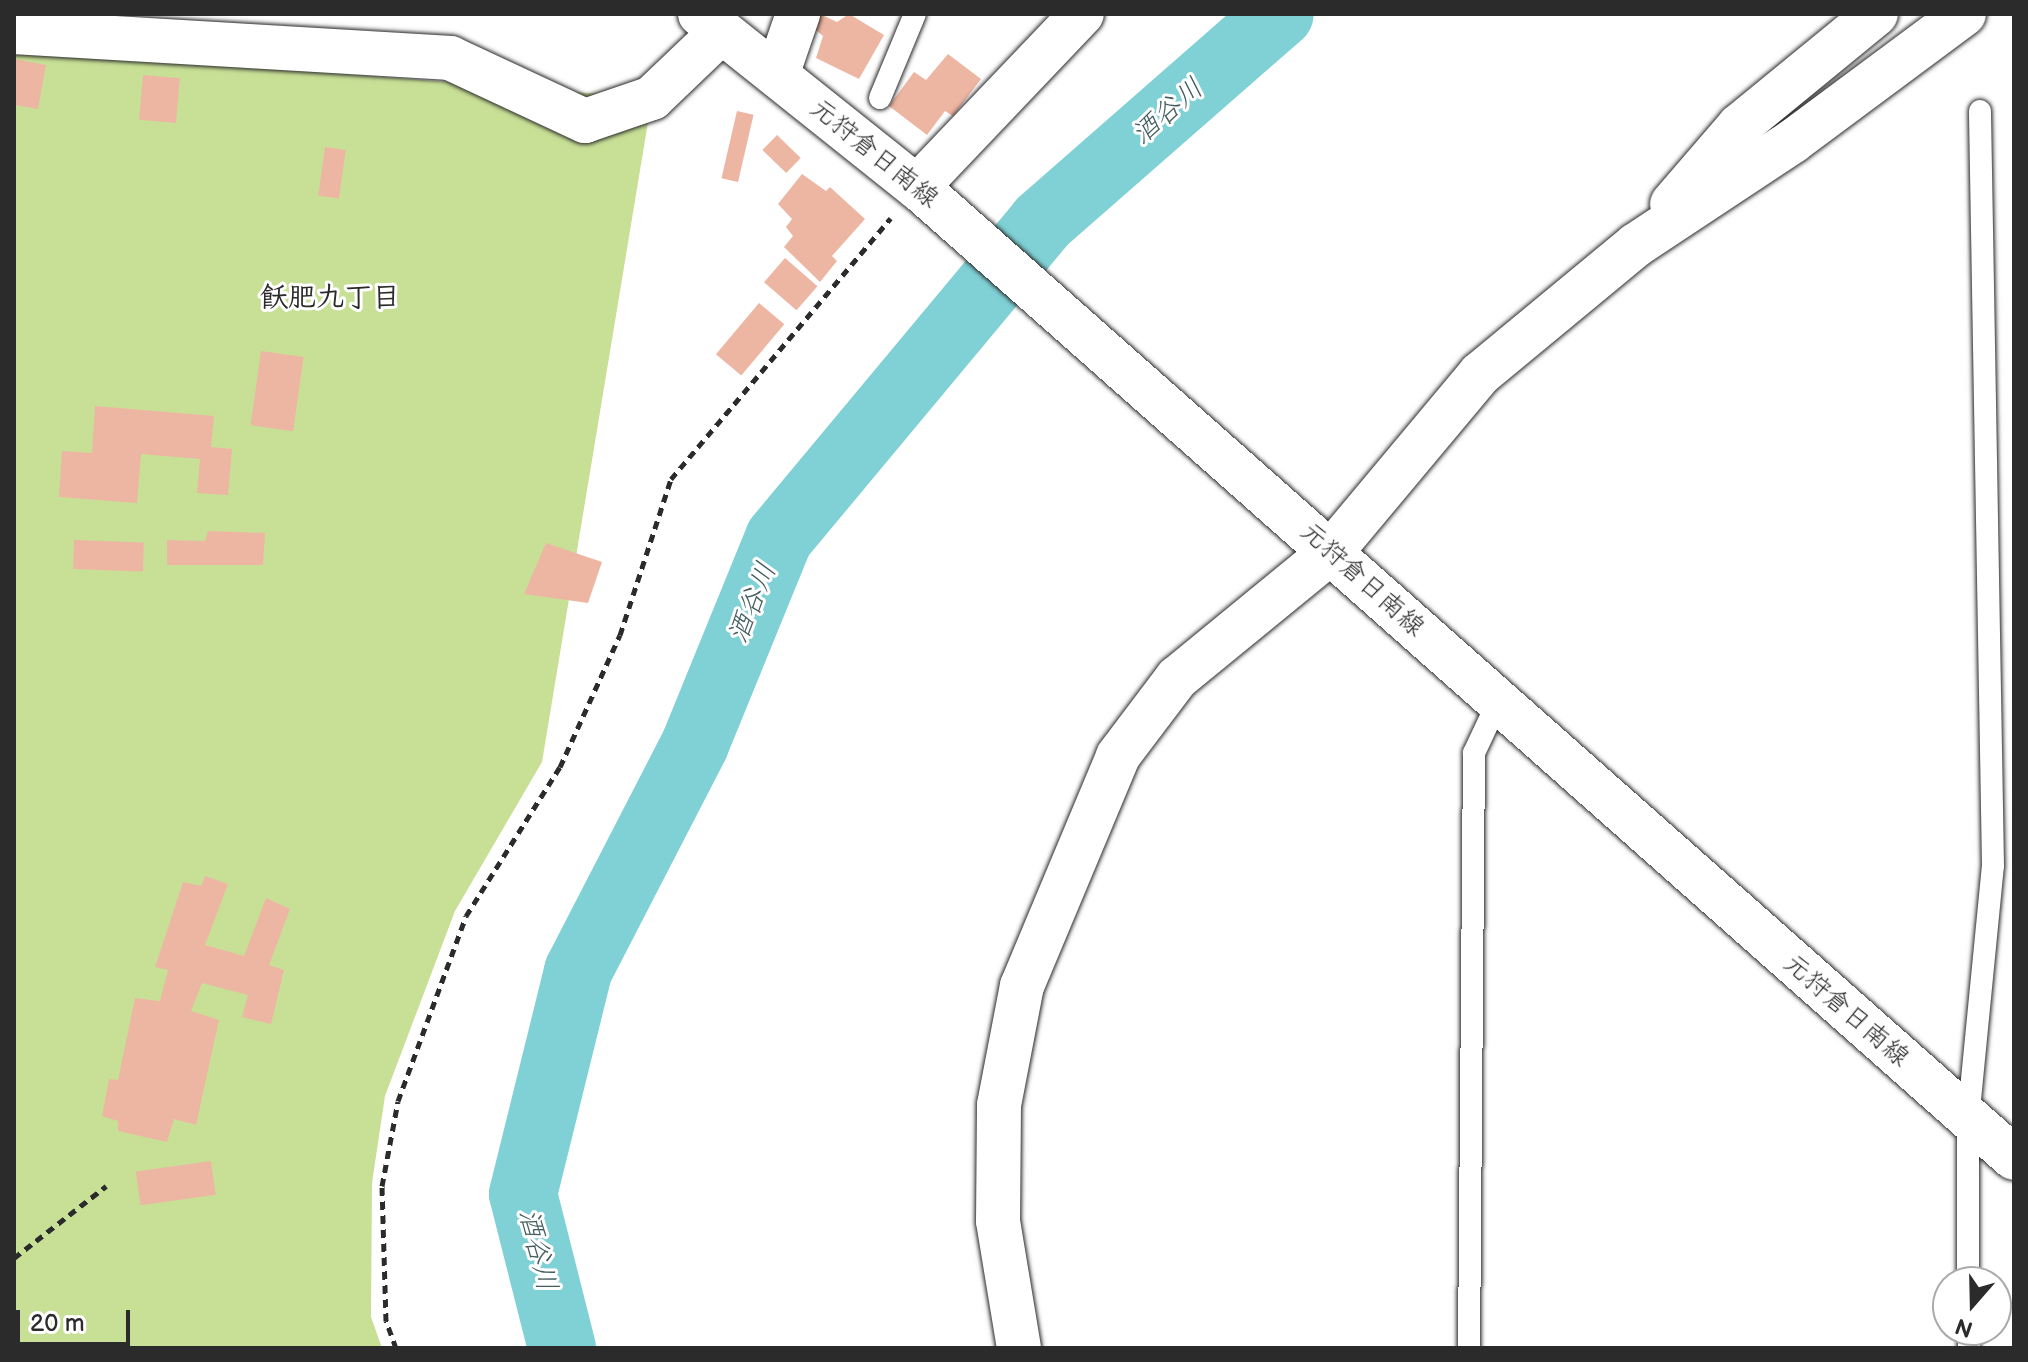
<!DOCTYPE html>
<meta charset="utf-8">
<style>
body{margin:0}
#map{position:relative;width:2028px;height:1362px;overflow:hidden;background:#fff;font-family:"Balsamiq Sans","Klee One",sans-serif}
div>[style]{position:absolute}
.green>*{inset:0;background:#c8e096}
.river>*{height:68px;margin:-34px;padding:0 34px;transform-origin:34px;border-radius:34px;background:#7fd1d6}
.building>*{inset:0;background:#edb6a2;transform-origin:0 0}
.path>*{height:5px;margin-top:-2.5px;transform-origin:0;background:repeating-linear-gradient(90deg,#2b2b2b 0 8px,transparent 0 14px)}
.roads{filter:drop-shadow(0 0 2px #2b2b2b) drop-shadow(0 0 2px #2b2b2b)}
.lane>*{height:22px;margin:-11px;padding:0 11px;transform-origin:11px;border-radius:11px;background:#fff}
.street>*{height:44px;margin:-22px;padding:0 22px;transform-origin:22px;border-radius:22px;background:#fff}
.secondary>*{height:44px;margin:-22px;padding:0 22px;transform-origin:22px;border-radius:22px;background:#fff}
span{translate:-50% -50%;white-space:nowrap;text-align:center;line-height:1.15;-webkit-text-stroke:6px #fff;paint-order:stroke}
.street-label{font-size:26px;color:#2b2b2b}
.water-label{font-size:28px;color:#445d5e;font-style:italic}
.neighbourhood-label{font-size:28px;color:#2b2b2b;font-weight:700}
.frame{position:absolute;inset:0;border:16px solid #2b2b2b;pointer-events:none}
.north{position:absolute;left:1932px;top:1266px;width:80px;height:80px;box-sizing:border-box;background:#fff;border:2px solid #aaa;border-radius:50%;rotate:200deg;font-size:22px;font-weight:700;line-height:32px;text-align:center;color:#2b2b2b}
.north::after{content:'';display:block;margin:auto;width:28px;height:36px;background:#2b2b2b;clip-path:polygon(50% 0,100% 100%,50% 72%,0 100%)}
.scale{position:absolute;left:16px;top:1310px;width:114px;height:36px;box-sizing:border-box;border:4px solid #2b2b2b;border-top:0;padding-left:10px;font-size:24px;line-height:28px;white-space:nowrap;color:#2b2b2b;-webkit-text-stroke:6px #fff;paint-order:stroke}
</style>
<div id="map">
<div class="green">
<div style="clip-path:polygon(14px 48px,652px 98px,542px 762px,455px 911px,385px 1096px,372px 1183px,371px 1317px,382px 1348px,14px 1348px)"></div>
</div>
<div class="river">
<div style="left:562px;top:1348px;width:159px;rotate:-104.2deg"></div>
<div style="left:523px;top:1194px;width:230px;rotate:-76.1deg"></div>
<div style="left:578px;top:971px;width:255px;rotate:-62.7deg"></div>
<div style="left:695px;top:744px;width:222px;rotate:-67.8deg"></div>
<div style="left:779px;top:538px;width:411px;rotate:-50.2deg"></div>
<div style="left:1042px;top:222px;width:316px;rotate:-41.2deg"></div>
</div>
<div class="building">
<div style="clip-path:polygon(820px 14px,837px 22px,849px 14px,884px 35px,859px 79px,816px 58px,823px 36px,811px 26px)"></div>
<div style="clip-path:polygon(948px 54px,981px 79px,953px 116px,945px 111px,927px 135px,889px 106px,914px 72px,926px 80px)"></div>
<div style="clip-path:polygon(14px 59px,46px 65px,38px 109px,14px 105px)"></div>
<div style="left:143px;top:75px;width:37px;height:45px;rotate:5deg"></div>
<div style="left:737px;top:111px;width:17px;height:69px;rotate:13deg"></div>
<div style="left:777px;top:135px;width:33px;height:21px;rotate:44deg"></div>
<div style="left:325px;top:147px;width:21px;height:49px;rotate:8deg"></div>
<div style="clip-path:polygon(802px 174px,826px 191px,830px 187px,865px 219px,832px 256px,837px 261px,820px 282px,784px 247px,793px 236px,786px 227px,792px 219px,778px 204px)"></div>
<div style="left:785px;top:258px;width:43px;height:32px;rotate:41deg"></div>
<div style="left:759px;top:303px;width:33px;height:67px;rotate:40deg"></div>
<div style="left:261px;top:351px;width:43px;height:75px;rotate:8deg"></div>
<div style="clip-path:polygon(95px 406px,214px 416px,211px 447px,232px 449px,228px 495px,197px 493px,200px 459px,141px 454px,137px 503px,59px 497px,62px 451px,92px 453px)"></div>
<div style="clip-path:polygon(208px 531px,265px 533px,263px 565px,167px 565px,167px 540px,205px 541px)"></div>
<div style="left:74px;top:540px;width:70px;height:29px;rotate:2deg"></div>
<div style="clip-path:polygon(546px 543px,602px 562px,588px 603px,524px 594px)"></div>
<div style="clip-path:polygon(205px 876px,228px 884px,205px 945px,244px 956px,266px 898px,290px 909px,269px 965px,284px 970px,271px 1024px,242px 1017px,248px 995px,202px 983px,191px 1011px,219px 1020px,196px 1125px,174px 1119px,167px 1142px,118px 1131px,118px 1121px,102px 1116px,109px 1079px,118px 1080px,135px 998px,160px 1001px,168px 970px,155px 967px,183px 882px,201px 886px)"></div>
<div style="left:211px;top:1161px;width:34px;height:76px;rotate:82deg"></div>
</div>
<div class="path">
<div style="left:14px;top:1258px;width:117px;rotate:-38deg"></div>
<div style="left:396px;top:1348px;width:29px;rotate:-110deg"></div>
<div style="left:386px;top:1321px;width:135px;rotate:-91.7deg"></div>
<div style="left:382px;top:1186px;width:86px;rotate:-79.3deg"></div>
<div style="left:398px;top:1101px;width:197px;rotate:-69.8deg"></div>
<div style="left:466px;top:916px;width:176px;rotate:-57.8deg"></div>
<div style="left:560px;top:767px;width:145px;rotate:-65.6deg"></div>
<div style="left:620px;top:635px;width:164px;rotate:-71.9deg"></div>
<div style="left:671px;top:479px;width:341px;rotate:-49.9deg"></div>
</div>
<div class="roads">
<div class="lane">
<div style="left:880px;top:98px;width:91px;rotate:-67.4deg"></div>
<div style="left:1968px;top:1282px;width:162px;rotate:-90deg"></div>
<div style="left:1968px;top:1120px;width:255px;rotate:-84.4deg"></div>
<div style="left:1993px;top:866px;width:755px;rotate:-90.99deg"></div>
<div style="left:1969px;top:1330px;width:18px;rotate:90deg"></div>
<div style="left:1469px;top:1348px;width:595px;rotate:-89.52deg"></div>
<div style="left:1474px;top:753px;width:54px;rotate:-64.9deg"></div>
</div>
<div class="street">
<div style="left:14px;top:32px;width:437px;rotate:3.4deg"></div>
<div style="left:450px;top:58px;width:149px;rotate:25deg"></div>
<div style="left:585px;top:121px;width:71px;rotate:-18.9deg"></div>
<div style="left:652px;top:98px;width:95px;rotate:-43.7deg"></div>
<div style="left:777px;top:75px;width:65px;rotate:-71deg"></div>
<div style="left:917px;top:187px;width:239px;rotate:-46.4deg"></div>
<div style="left:1672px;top:204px;width:103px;rotate:-49.3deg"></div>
<div style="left:1739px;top:126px;width:177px;rotate:-39.3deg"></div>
<div style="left:1019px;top:1348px;width:129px;rotate:-99.4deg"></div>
<div style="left:998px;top:1221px;width:116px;rotate:-89.5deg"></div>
<div style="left:999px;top:1105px;width:121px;rotate:-79.1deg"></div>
<div style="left:1022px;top:986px;width:249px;rotate:-67.3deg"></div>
<div style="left:1118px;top:756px;width:98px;rotate:-52.9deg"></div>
<div style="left:1177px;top:678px;width:200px;rotate:-39.3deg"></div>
<div style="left:1332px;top:551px;width:231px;rotate:-50.1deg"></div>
<div style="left:1480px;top:374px;width:202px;rotate:-39.6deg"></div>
<div style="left:1636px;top:245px;width:188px;rotate:-33.5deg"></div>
<div style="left:1793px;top:141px;width:213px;rotate:-36.6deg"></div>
</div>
<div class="secondary">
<div style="left:700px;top:14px;width:285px;rotate:38.6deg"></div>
<div style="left:923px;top:192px;width:1457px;rotate:41.52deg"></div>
</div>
</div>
<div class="street-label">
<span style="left:874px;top:154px;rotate:39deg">元狩倉日南線</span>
<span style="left:1362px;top:580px;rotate:42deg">元狩倉日南線</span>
<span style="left:1846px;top:1011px;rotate:41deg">元狩倉日南線</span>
</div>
<div class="water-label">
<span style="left:1168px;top:112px;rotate:-41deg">酒谷川</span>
<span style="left:753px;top:603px;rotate:-68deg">酒谷川</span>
<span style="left:537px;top:1250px;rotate:76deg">酒谷川</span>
</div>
<div class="neighbourhood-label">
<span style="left:330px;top:298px">飫肥九丁目</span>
</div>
<div class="frame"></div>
<div class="north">N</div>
<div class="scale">20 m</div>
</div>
